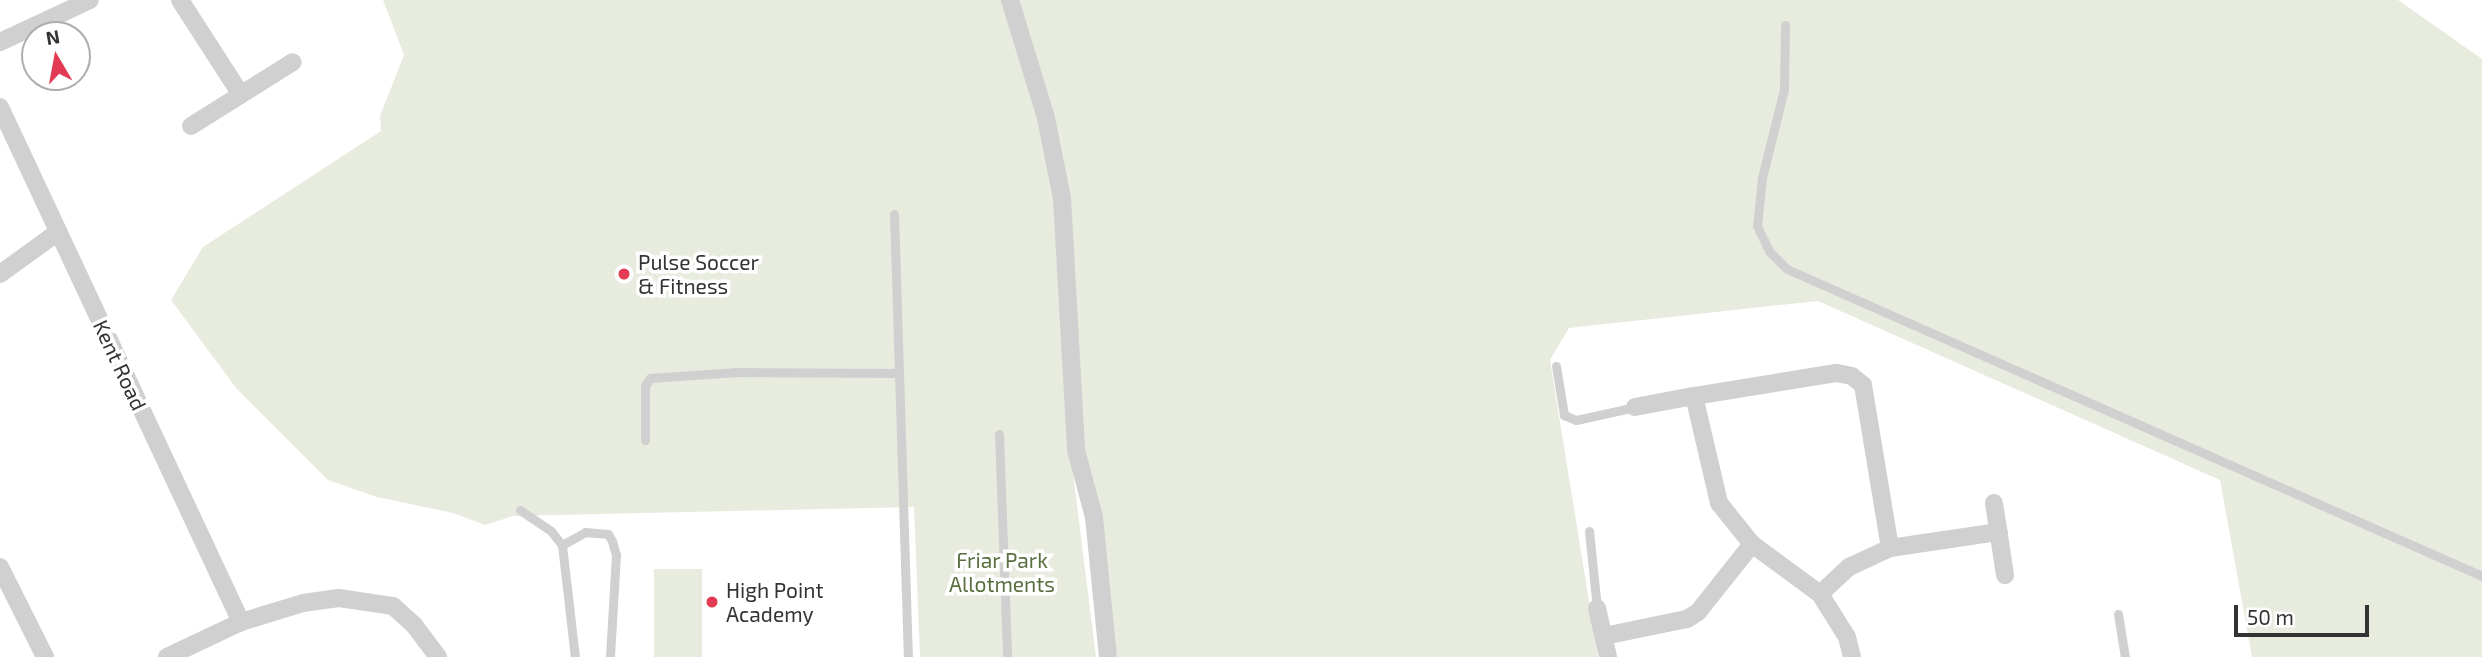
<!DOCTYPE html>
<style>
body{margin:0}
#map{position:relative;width:2482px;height:657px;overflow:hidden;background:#fff;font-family:"Exo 2",sans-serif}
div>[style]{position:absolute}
.green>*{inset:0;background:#e7ecdf;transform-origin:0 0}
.service>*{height:9px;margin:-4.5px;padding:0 4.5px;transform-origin:4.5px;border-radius:4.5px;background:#d0d0d0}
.minor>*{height:18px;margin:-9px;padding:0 9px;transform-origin:9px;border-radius:9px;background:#d0d0d0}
.dots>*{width:19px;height:19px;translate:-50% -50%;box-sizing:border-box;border:4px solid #fff;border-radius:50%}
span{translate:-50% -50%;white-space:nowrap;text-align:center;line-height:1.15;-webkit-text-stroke:7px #fff;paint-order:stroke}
.poi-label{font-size:21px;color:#333}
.left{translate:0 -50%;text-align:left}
.street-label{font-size:21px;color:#333}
.park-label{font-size:21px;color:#596f3f}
.north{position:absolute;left:21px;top:21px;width:70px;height:70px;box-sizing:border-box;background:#fff;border:2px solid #adadad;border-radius:50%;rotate:350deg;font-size:19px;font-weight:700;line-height:28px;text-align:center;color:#333}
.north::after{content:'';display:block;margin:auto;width:24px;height:32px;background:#e33b54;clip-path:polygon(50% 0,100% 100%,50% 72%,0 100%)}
.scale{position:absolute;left:2234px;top:605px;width:135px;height:32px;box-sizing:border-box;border:4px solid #333;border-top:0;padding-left:9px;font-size:21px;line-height:24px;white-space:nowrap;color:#333;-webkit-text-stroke:5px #fff;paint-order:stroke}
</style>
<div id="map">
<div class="green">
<div style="clip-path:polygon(383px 0,1006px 0,1043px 122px,1057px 201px,1073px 473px,1096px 657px,920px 657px,914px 507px,513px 516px,485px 525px,453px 513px,377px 497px,328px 480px,236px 388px,171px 300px,203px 247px,381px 131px,380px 116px,404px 55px)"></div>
<div style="clip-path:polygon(1016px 0,2398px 0,2482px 59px,2482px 657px,2252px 657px,2220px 480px,1818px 301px,1569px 328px,1550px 360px,1598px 657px,1117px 657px,1096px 496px,1083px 448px,1066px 198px)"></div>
<div style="left:654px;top:569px;width:48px;height:88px"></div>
</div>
<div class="service">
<div style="left:1785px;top:25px;width:64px;rotate:90.9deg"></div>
<div style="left:1784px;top:89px;width:92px;rotate:103.9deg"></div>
<div style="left:1762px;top:178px;width:48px;rotate:95.9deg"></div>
<div style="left:1757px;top:226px;width:28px;rotate:64deg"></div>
<div style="left:1769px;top:251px;width:25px;rotate:45deg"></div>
<div style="left:1787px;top:269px;width:760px;rotate:23.83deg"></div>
<div style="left:894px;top:214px;width:443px;rotate:88.2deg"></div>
<div style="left:1556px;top:366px;width:50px;rotate:80.7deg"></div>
<div style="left:1564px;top:415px;width:13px;rotate:23deg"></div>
<div style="left:1576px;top:420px;width:60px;rotate:-12.4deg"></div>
<div style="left:999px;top:434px;width:223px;rotate:87.9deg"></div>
<div style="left:645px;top:440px;width:54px;rotate:-90deg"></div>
<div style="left:645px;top:386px;width:9px;rotate:-58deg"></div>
<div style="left:650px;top:378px;width:88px;rotate:-3.9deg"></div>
<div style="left:738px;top:372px;width:161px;rotate:0.4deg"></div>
<div style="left:520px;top:510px;width:37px;rotate:34deg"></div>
<div style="left:551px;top:531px;width:18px;rotate:52deg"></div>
<div style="left:562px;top:545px;width:113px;rotate:83.4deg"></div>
<div style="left:1589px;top:531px;width:77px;rotate:84.1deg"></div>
<div style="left:562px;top:545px;width:26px;rotate:-29deg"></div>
<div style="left:585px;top:532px;width:23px;rotate:5deg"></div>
<div style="left:608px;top:534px;width:8px;rotate:60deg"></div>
<div style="left:612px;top:541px;width:15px;rotate:74deg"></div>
<div style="left:616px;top:555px;width:102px;rotate:93.4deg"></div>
<div style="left:2118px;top:614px;width:44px;rotate:80.8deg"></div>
</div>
<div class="minor">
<div style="left:180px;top:0;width:111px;rotate:57.2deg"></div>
<div style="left:1010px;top:0;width:123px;rotate:73deg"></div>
<div style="left:1046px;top:118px;width:82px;rotate:78.7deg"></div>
<div style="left:1062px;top:198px;width:252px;rotate:86.8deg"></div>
<div style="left:1076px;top:450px;width:69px;rotate:75deg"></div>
<div style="left:1094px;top:517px;width:141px;rotate:84.3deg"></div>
<div style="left:0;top:42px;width:99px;rotate:-25deg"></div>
<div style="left:0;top:107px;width:569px;rotate:64.92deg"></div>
<div style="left:191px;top:126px;width:120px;rotate:-32.1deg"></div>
<div style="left:0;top:274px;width:72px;rotate:-35.9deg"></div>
<div style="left:1635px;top:407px;width:60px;rotate:-10.6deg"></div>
<div style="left:1994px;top:503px;width:73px;rotate:81.3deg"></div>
<div style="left:1890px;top:548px;width:110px;rotate:-8.4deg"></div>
<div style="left:0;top:567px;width:101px;rotate:63.4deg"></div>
<div style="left:1820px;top:594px;width:40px;rotate:-43deg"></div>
<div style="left:1849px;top:567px;width:45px;rotate:-24.9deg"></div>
<div style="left:1890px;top:548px;width:165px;rotate:-99.4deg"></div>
<div style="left:1863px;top:385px;width:14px;rotate:-141deg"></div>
<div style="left:1852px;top:376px;width:16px;rotate:-169deg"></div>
<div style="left:1836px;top:373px;width:144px;rotate:170.8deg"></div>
<div style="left:1694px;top:396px;width:110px;rotate:76.8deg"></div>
<div style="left:1719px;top:503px;width:53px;rotate:51.2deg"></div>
<div style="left:1752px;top:544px;width:84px;rotate:36.3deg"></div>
<div style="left:1820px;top:594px;width:51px;rotate:57.9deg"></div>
<div style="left:1847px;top:637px;width:21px;rotate:76deg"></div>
<div style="left:1597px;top:608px;width:50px;rotate:77.3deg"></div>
<div style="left:1604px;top:636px;width:85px;rotate:-11.6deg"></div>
<div style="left:1687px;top:619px;width:13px;rotate:-32deg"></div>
<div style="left:1698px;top:612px;width:87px;rotate:-51.5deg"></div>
<div style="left:167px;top:657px;width:82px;rotate:-25.3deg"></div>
<div style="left:241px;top:622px;width:65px;rotate:-17deg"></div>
<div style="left:303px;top:603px;width:36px;rotate:-8deg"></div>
<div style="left:339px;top:598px;width:55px;rotate:8.4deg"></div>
<div style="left:393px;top:606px;width:28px;rotate:42deg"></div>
<div style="left:414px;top:625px;width:40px;rotate:53deg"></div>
</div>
<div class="dots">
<div style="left:624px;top:274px;background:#e33b54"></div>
<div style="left:712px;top:602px;background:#e33b54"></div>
</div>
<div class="poi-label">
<span class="left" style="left:638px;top:274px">Pulse Soccer<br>&amp; Fitness</span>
<span class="left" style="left:726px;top:602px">High Point<br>Academy</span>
</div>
<div class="street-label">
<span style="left:120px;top:365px;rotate:65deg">Kent Road</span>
</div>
<div class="park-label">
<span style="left:1002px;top:572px">Friar Park<br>Allotments</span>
</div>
<div class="north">N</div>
<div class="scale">50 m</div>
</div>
